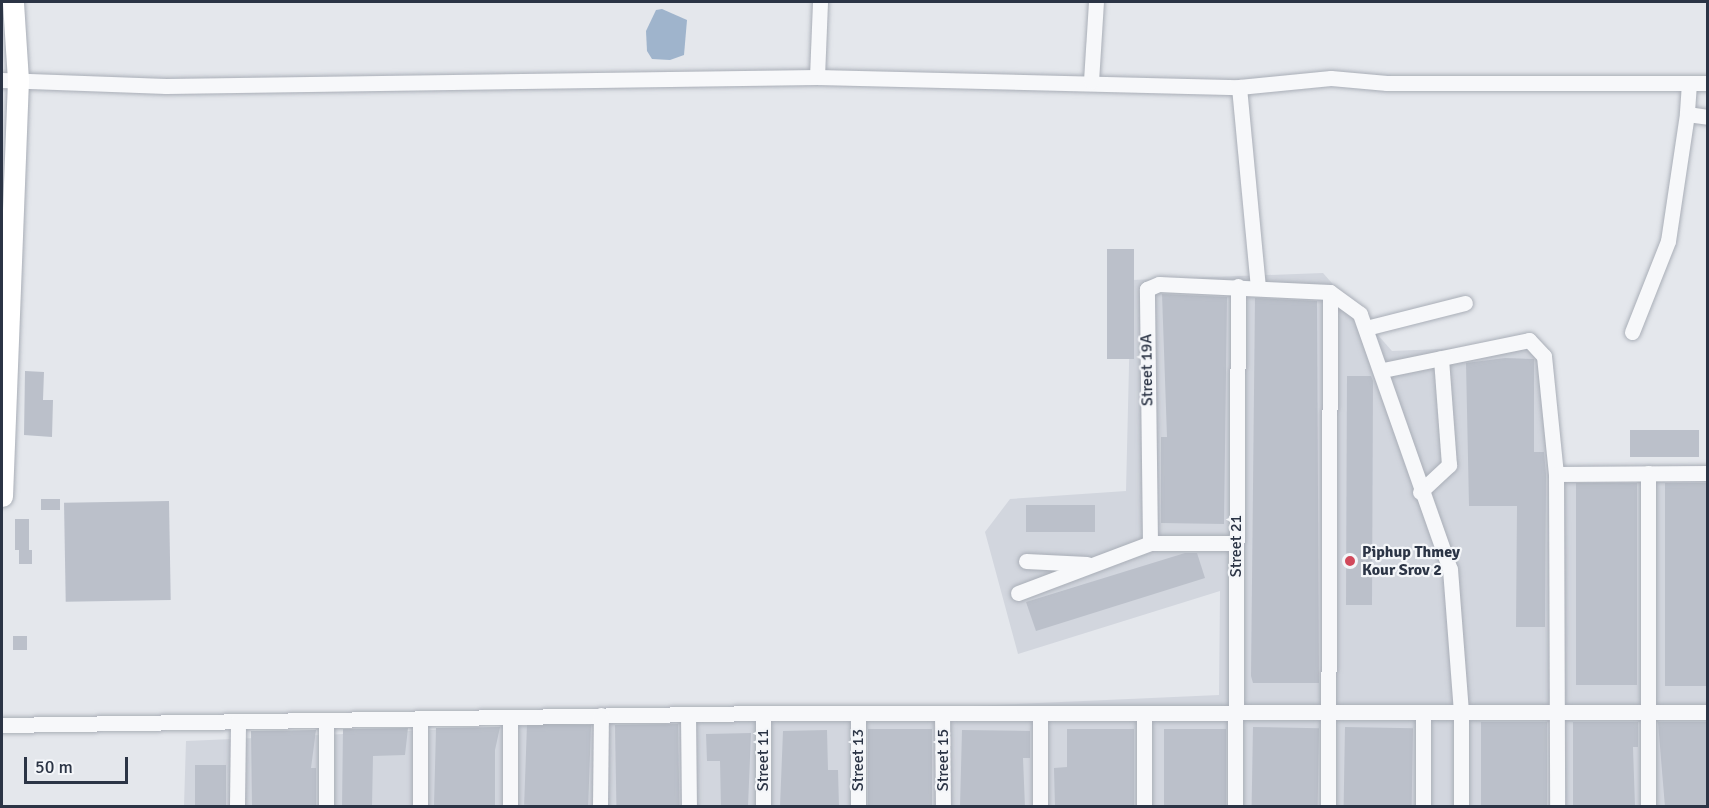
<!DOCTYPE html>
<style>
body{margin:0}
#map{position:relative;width:1709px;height:808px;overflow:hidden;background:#e4e7ec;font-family:Signika,sans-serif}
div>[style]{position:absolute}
.built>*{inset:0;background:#d2d6de}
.water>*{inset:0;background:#9fb4cc}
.building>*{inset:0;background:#bbc0ca;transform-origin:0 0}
.roads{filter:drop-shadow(0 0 2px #a9aeb7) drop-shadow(0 0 2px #a9aeb7)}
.minor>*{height:15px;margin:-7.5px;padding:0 7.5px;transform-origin:7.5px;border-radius:7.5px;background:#f7f8fa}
.highway>*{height:21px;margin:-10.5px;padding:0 10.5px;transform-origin:10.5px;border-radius:10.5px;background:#fff}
.dots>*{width:16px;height:16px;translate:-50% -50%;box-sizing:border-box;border:3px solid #f4f6f9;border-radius:50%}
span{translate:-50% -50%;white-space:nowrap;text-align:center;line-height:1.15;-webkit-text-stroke:4.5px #f4f6f9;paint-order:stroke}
.street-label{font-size:16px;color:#2b3445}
.poi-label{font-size:16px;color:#2b3445;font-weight:700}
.left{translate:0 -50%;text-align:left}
.frame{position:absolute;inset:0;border:3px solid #2b3445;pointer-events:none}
.scale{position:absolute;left:24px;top:757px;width:104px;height:27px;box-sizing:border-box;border:3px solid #2b3445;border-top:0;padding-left:8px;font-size:18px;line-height:21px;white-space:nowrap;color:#2b3445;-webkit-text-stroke:4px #f4f6f9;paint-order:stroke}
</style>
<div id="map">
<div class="built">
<div style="clip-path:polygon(1323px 273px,1392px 351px,1538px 345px,1557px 474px,1707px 478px,1707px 806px,184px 806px,186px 741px,1219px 695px,1220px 591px,1018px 654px,985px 532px,1010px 499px,1126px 491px,1131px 280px)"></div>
</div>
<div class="water">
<div style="clip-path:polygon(662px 9px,687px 20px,684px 55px,670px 60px,652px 59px,647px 51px,646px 31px,656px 10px)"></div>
</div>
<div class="building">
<div style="left:1107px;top:249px;width:27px;height:110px"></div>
<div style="clip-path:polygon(1162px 294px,1227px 297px,1224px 524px,1161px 523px,1161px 437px,1167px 437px)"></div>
<div style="clip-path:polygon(1255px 298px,1317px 301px,1319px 683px,1253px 683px,1251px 676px)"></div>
<div style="clip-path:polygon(1505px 358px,1534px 359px,1534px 452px,1544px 452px,1546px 474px,1545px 627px,1516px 627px,1517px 506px,1469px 506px,1466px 363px)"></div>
<div style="clip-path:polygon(25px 371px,44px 372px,43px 400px,53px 400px,52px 437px,24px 435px)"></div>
<div style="clip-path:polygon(1347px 376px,1371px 376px,1373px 381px,1372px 605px,1346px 605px)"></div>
<div style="left:1630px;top:430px;width:69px;height:27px"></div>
<div style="left:1637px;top:483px;width:202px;height:61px;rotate:90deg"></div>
<div style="left:1665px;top:483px;width:42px;height:203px"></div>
<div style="left:60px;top:499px;width:11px;height:19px;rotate:90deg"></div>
<div style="left:169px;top:501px;width:99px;height:105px;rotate:89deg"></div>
<div style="left:1026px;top:505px;width:69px;height:27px"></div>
<div style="left:15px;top:519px;width:14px;height:31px"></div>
<div style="left:19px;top:550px;width:13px;height:14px"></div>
<div style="clip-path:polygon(1185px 553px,1197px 553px,1205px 578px,1036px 631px,1026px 602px)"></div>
<div style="left:13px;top:636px;width:14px;height:14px"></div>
<div style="left:1481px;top:722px;width:66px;height:85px"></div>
<div style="clip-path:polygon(1573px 722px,1638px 722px,1638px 747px,1633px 747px,1635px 807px,1573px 807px)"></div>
<div style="clip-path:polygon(1658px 722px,1707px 722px,1707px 807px,1665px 807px)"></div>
<div style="left:678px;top:724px;width:83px;height:63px;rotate:89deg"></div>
<div style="left:591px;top:725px;width:82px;height:64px;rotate:92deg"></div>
<div style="clip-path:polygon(500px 727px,495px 750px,495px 807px,434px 807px,436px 728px)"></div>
<div style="left:1253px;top:727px;width:66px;height:80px;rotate:1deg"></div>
<div style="left:1345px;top:727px;width:68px;height:80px;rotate:1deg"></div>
<div style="clip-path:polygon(408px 728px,405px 755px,373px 756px,372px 807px,342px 807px,343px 729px)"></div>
<div style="left:868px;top:729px;width:64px;height:78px"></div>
<div style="clip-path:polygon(1067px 729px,1134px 729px,1134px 807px,1055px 807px,1054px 768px,1067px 767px)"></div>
<div style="left:1164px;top:729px;width:62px;height:78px"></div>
<div style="clip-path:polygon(316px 730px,311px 768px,316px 768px,316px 807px,252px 807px,251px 731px)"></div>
<div style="clip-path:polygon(827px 730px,828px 770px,838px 770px,839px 807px,780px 807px,783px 731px)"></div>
<div style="clip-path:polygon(962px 730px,1030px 731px,1030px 758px,1023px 758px,1025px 807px,960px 807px)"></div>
<div style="clip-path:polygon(751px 733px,748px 807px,721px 807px,720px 761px,707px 761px,706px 734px)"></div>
<div style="left:195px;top:765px;width:31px;height:42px"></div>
</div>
<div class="roads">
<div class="minor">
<div style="left:817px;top:77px;width:75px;rotate:-87.7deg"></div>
<div style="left:2px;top:80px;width:164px;rotate:2.1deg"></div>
<div style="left:166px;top:86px;width:651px;rotate:-0.79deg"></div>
<div style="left:817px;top:77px;width:422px;rotate:1.4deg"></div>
<div style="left:1239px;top:87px;width:92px;rotate:-5.6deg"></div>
<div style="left:1331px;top:78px;width:56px;rotate:5.1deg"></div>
<div style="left:1387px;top:83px;width:321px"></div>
<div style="left:1091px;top:81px;width:79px;rotate:-86.4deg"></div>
<div style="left:1689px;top:83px;width:31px;rotate:94deg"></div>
<div style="left:1687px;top:114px;width:21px;rotate:8deg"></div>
<div style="left:1239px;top:87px;width:201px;rotate:84.6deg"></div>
<div style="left:1366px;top:328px;width:102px;rotate:-14.2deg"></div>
<div style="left:1632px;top:332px;width:98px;rotate:-68.4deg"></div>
<div style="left:1668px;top:241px;width:128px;rotate:-81.5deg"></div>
<div style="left:1383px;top:370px;width:149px;rotate:-11.6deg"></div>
<div style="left:1529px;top:340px;width:22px;rotate:47deg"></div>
<div style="left:1544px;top:356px;width:119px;rotate:84.2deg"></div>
<div style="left:1556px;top:474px;width:332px;rotate:89.8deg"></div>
<div style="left:1648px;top:473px;width:333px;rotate:90deg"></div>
<div style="left:1556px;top:474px;width:152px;rotate:-0.4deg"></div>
<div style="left:1420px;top:492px;width:40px;rotate:-43deg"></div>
<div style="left:1449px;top:465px;width:107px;rotate:-94.3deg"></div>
<div style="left:1150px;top:543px;width:254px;rotate:-90.7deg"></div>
<div style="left:1147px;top:289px;width:13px;rotate:-23deg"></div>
<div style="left:1159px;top:284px;width:171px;rotate:2.7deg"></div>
<div style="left:1330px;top:292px;width:37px;rotate:36deg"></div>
<div style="left:1360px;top:314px;width:270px;rotate:70.6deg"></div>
<div style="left:1450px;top:569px;width:143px;rotate:85.6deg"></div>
<div style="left:1461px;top:712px;width:94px;rotate:90deg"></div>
<div style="left:1026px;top:561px;width:61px;rotate:2.8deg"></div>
<div style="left:1018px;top:593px;width:141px;rotate:-20.7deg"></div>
<div style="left:1150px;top:543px;width:86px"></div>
<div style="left:763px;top:713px;width:93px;rotate:90deg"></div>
<div style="left:858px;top:713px;width:93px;rotate:90deg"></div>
<div style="left:942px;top:713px;width:93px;rotate:89.4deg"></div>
<div style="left:1040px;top:713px;width:93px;rotate:90deg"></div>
<div style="left:1144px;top:713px;width:93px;rotate:90deg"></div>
<div style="left:688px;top:714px;width:92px;rotate:89.4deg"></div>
<div style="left:510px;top:717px;width:89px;rotate:90deg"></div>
<div style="left:326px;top:720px;width:86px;rotate:90deg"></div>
<div style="left:2px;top:725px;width:761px;rotate:-0.9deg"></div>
<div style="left:763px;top:713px;width:945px;rotate:-0.06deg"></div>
<div style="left:237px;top:806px;width:85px;rotate:-89.3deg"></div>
<div style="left:420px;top:806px;width:88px;rotate:-90deg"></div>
<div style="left:600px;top:806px;width:91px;rotate:-89.4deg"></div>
<div style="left:1235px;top:806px;width:520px;rotate:-89.67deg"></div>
<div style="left:1328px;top:806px;width:514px;rotate:-89.78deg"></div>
<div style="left:1423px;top:806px;width:94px;rotate:-90deg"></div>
</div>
<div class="highway">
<div style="left:2px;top:496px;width:416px;rotate:-87.8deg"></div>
<div style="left:18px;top:80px;width:78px;rotate:-93.7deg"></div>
</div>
</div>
<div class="dots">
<div style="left:1350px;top:561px;background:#d1495b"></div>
</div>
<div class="street-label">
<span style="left:1147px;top:370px;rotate:-91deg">Street 19A</span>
<span style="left:1236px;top:546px;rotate:-90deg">Street 21</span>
<span style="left:763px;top:760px;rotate:-90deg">Street 11</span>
<span style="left:858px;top:760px;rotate:-90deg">Street 13</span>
<span style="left:943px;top:760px;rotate:-90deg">Street 15</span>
</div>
<div class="poi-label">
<span class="left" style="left:1362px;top:561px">Piphup Thmey<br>Kour Srov 2</span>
</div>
<div class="frame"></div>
<div class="scale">50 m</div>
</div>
